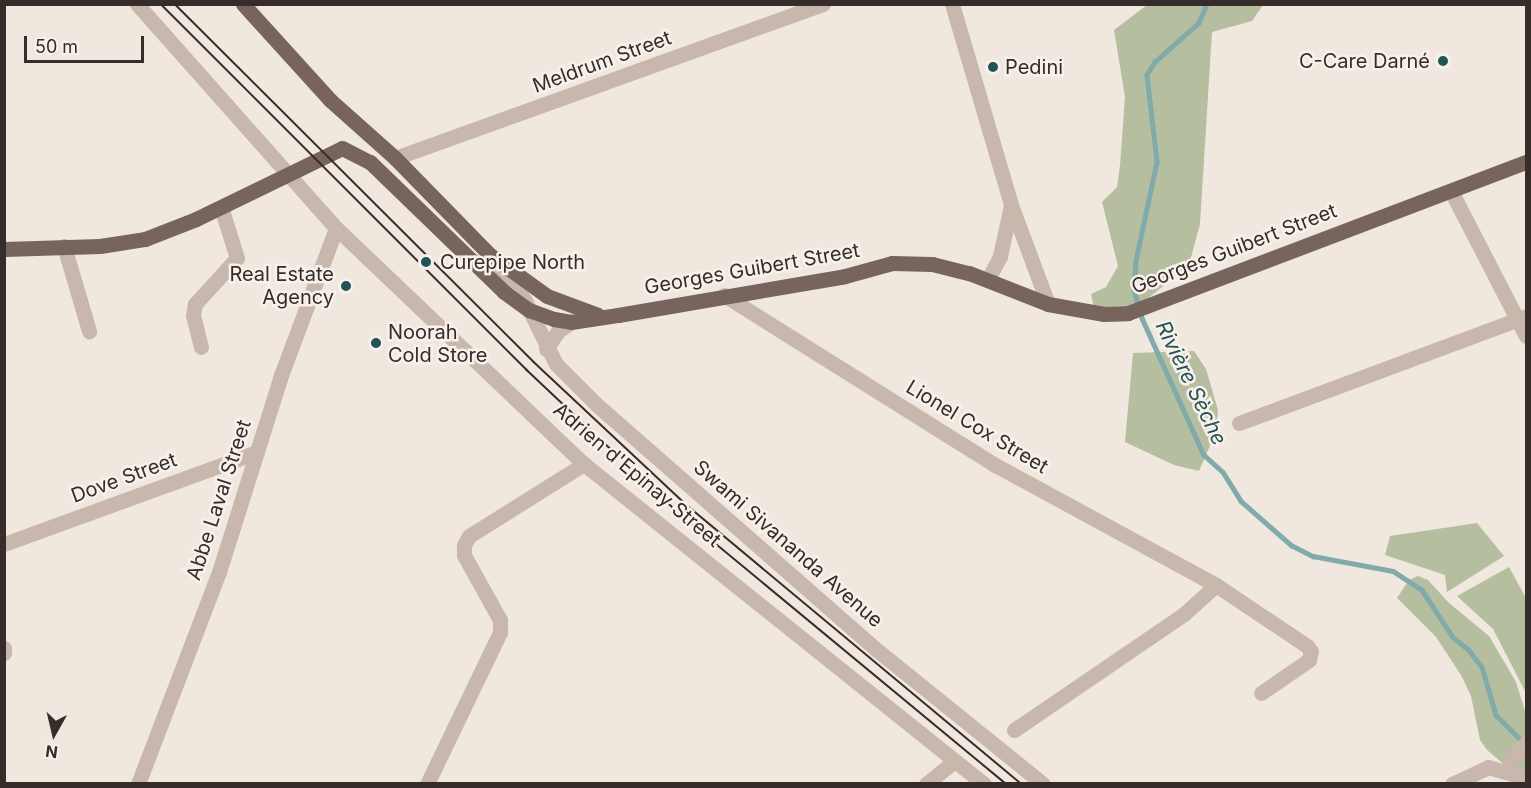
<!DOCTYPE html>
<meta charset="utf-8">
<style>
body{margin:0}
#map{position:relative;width:1531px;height:788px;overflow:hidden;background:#f0e7df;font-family:Inter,sans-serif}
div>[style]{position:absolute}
.green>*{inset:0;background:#b6bea0}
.stream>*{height:4.5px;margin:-2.25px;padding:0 2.25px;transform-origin:2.25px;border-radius:2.25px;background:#81aaaa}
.minor>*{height:15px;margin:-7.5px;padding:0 7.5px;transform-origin:7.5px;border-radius:7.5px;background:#c7b7ac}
.major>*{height:15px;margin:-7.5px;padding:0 7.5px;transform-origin:7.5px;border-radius:7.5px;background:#76645d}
.tram>*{height:1.5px;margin:-0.75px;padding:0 0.75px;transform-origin:0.75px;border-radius:0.75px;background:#362d2a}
.dots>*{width:16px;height:16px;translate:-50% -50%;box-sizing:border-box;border:3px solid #f8f1eb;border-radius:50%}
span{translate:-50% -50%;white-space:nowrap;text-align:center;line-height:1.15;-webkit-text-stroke:5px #f8f1eb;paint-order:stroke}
.poi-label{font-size:20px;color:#362d2a}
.right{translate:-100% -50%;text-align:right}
.left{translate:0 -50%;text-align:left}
.street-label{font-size:20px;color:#362d2a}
.water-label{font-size:21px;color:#245353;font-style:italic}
.frame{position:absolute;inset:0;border:6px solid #362d2a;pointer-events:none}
.north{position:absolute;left:24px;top:704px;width:60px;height:60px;-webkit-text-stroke:4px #f8f1eb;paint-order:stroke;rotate:188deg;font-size:16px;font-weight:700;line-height:24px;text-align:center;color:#362d2a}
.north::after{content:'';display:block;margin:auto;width:21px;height:27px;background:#362d2a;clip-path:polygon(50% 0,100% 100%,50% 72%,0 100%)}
.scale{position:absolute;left:24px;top:36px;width:120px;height:27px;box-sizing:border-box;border:3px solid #362d2a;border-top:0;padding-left:8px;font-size:18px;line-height:21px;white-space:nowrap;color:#362d2a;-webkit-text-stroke:4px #f8f1eb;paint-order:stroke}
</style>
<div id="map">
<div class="green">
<div style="clip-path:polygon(1147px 5px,1263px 5px,1252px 21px,1212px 32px,1200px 224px,1189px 265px,1136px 308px,1094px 308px,1091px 294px,1106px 287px,1118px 266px,1102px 202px,1117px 187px,1120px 165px,1125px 97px,1114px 30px)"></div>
<div style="clip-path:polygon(1194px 351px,1206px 369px,1218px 410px,1216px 432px,1199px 471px,1174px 465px,1125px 442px,1133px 353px)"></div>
<div style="clip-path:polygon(1477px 523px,1504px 556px,1447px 592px,1445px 575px,1385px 555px,1390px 536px)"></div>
<div style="clip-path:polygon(1509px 567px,1526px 598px,1526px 693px,1493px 629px,1457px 596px)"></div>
<div style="clip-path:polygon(1418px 576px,1428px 580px,1449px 603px,1489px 636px,1516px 682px,1526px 714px,1526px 783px,1487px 750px,1480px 740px,1471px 696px,1461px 675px,1436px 637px,1397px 598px,1409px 580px)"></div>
</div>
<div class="stream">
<div style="left:1207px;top:4px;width:21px;rotate:113deg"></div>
<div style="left:1199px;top:23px;width:59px;rotate:138.4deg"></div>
<div style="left:1155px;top:62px;width:15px;rotate:122deg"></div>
<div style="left:1147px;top:75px;width:88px;rotate:83.4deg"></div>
<div style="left:1157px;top:162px;width:101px;rotate:102deg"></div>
<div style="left:1136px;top:261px;width:29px;rotate:94deg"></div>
<div style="left:1134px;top:290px;width:29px;rotate:74deg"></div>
<div style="left:1142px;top:318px;width:150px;rotate:65.7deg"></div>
<div style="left:1204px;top:455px;width:25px;rotate:42deg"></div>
<div style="left:1223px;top:472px;width:34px;rotate:58deg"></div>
<div style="left:1241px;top:501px;width:67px;rotate:41.3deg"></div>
<div style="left:1291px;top:545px;width:25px;rotate:27deg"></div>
<div style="left:1313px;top:556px;width:81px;rotate:10.6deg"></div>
<div style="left:1393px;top:571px;width:35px;rotate:33deg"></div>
<div style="left:1422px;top:590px;width:56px;rotate:56.6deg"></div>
<div style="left:1453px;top:637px;width:19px;rotate:39deg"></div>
<div style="left:1468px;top:649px;width:23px;rotate:52deg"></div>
<div style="left:1482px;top:667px;width:50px;rotate:73.7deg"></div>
<div style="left:1496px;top:715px;width:37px;rotate:45deg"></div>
</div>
<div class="minor">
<div style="left:137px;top:4px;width:300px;rotate:48.4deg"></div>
<div style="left:336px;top:228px;width:342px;rotate:43.6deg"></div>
<div style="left:584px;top:464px;width:512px;rotate:38.66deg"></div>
<div style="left:952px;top:4px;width:209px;rotate:73.6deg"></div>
<div style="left:1011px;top:205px;width:106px;rotate:69.5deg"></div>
<div style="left:395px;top:158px;width:455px;rotate:-19.8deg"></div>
<div style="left:1451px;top:191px;width:163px;rotate:62.7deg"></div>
<div style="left:64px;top:246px;width:89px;rotate:73.6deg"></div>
<div style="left:498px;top:264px;width:44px;rotate:53.4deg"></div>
<div style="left:524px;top:299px;width:72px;rotate:63.8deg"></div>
<div style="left:556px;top:364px;width:58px;rotate:45deg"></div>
<div style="left:597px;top:405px;width:372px;rotate:41.2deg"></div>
<div style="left:877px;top:650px;width:213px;rotate:38.9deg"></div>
<div style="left:988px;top:279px;width:26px;rotate:-62deg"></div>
<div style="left:1000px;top:256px;width:52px;rotate:-77.8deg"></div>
<div style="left:724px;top:295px;width:322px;rotate:32.1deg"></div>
<div style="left:997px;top:466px;width:249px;rotate:28.5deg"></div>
<div style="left:1216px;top:585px;width:110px;rotate:33.8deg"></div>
<div style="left:1307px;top:646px;width:6px;rotate:51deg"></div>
<div style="left:1311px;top:651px;width:9px;rotate:103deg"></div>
<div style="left:1309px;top:660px;width:58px;rotate:145.5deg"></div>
<div style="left:201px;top:347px;width:32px;rotate:-104deg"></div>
<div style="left:193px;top:316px;width:12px;rotate:-81deg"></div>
<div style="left:195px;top:304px;width:62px;rotate:-47.6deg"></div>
<div style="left:237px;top:258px;width:53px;rotate:-107.4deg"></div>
<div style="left:546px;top:349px;width:22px;rotate:-56deg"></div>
<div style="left:558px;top:331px;width:16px;rotate:-35deg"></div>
<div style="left:1239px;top:423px;width:306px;rotate:-20.4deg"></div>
<div style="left:4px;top:544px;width:269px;rotate:-20deg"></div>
<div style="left:4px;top:648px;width:5px;rotate:90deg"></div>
<div style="left:1014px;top:730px;width:206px;rotate:-34.3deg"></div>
<div style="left:1184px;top:614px;width:43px;rotate:-42.2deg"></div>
<div style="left:1508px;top:770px;width:10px;rotate:-73deg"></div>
<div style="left:1511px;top:760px;width:23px;rotate:-49deg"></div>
<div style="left:138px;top:784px;width:227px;rotate:-69.1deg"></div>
<div style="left:219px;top:572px;width:203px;rotate:-72.5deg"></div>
<div style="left:280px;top:378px;width:160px;rotate:-69.5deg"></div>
<div style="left:427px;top:784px;width:169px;rotate:-64.3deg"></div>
<div style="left:500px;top:632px;width:12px;rotate:-90deg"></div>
<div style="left:500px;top:620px;width:74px;rotate:-119deg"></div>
<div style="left:464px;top:555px;width:10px;rotate:-90deg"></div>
<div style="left:464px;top:545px;width:10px;rotate:-61deg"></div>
<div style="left:469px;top:536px;width:136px;rotate:-32.1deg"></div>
<div style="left:926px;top:784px;width:36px;rotate:-39deg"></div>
<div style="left:1452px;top:784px;width:40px;rotate:-25deg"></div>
<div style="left:1488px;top:767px;width:40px;rotate:16deg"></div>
</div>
<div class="major">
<div style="left:243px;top:4px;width:130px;rotate:47.8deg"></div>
<div style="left:330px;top:100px;width:87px;rotate:41.7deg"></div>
<div style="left:395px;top:158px;width:136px;rotate:45.6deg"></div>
<div style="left:490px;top:255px;width:70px;rotate:35.7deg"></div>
<div style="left:547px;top:296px;width:54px;rotate:20.4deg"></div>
<div style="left:4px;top:249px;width:96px;rotate:-1.8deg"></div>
<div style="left:100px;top:246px;width:46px;rotate:-8.8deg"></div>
<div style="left:145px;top:239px;width:55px;rotate:-21.4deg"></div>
<div style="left:196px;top:219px;width:162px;rotate:-25.9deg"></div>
<div style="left:342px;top:148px;width:31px;rotate:27deg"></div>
<div style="left:370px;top:162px;width:187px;rotate:44.1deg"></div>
<div style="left:504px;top:292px;width:31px;rotate:36deg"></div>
<div style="left:529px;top:310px;width:27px;rotate:20deg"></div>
<div style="left:554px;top:319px;width:17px;rotate:10deg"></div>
<div style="left:571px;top:322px;width:48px;rotate:-8.5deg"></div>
<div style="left:618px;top:315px;width:230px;rotate:-9.7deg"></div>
<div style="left:845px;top:276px;width:49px;rotate:-15.5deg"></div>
<div style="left:892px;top:263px;width:40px;rotate:1.4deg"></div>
<div style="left:932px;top:264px;width:38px;rotate:14deg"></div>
<div style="left:969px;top:273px;width:85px;rotate:21.4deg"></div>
<div style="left:1048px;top:304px;width:57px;rotate:10.1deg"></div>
<div style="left:1104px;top:314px;width:24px;rotate:-2deg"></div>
<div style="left:1128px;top:313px;width:426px;rotate:-20.8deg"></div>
</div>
<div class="tram">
<div style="left:161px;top:4px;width:518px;rotate:45deg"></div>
<div style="left:527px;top:370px;width:210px;rotate:43.3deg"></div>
<div style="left:680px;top:514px;width:423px;rotate:39.6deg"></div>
<div style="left:175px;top:4px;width:507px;rotate:44.92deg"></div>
<div style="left:534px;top:362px;width:211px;rotate:43.1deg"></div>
<div style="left:688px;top:506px;width:435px;rotate:39.8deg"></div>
</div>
<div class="dots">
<div style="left:1443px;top:61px;background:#245353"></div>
<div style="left:993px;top:67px;background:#245353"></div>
<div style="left:426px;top:262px;background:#245353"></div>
<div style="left:346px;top:286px;background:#245353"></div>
<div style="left:376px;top:343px;background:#245353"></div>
</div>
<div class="poi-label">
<span class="right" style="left:1430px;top:61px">C-Care Darné</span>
<span class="left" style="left:1005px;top:67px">Pedini</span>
<span class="left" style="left:440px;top:262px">Curepipe North</span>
<span class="right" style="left:334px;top:286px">Real Estate<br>Agency</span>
<span class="left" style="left:388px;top:344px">Noorah<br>Cold Store</span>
</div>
<div class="street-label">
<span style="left:602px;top:62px;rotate:-20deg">Meldrum Street</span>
<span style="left:1234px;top:249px;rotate:-21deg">Georges Guibert Street</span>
<span style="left:752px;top:269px;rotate:-10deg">Georges Guibert Street</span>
<span style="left:977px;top:427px;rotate:31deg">Lionel Cox Street</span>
<span style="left:637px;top:475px;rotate:40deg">Adrien d'Epinay Street</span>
<span style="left:124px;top:478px;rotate:-20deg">Dove Street</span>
<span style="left:219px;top:500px;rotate:-72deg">Abbe Laval Street</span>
<span style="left:788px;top:544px;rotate:41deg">Swami Sivananda Avenue</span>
</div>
<div class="water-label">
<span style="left:1191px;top:383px;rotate:64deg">Rivière Sèche</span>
</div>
<div class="frame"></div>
<div class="north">N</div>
<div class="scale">50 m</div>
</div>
